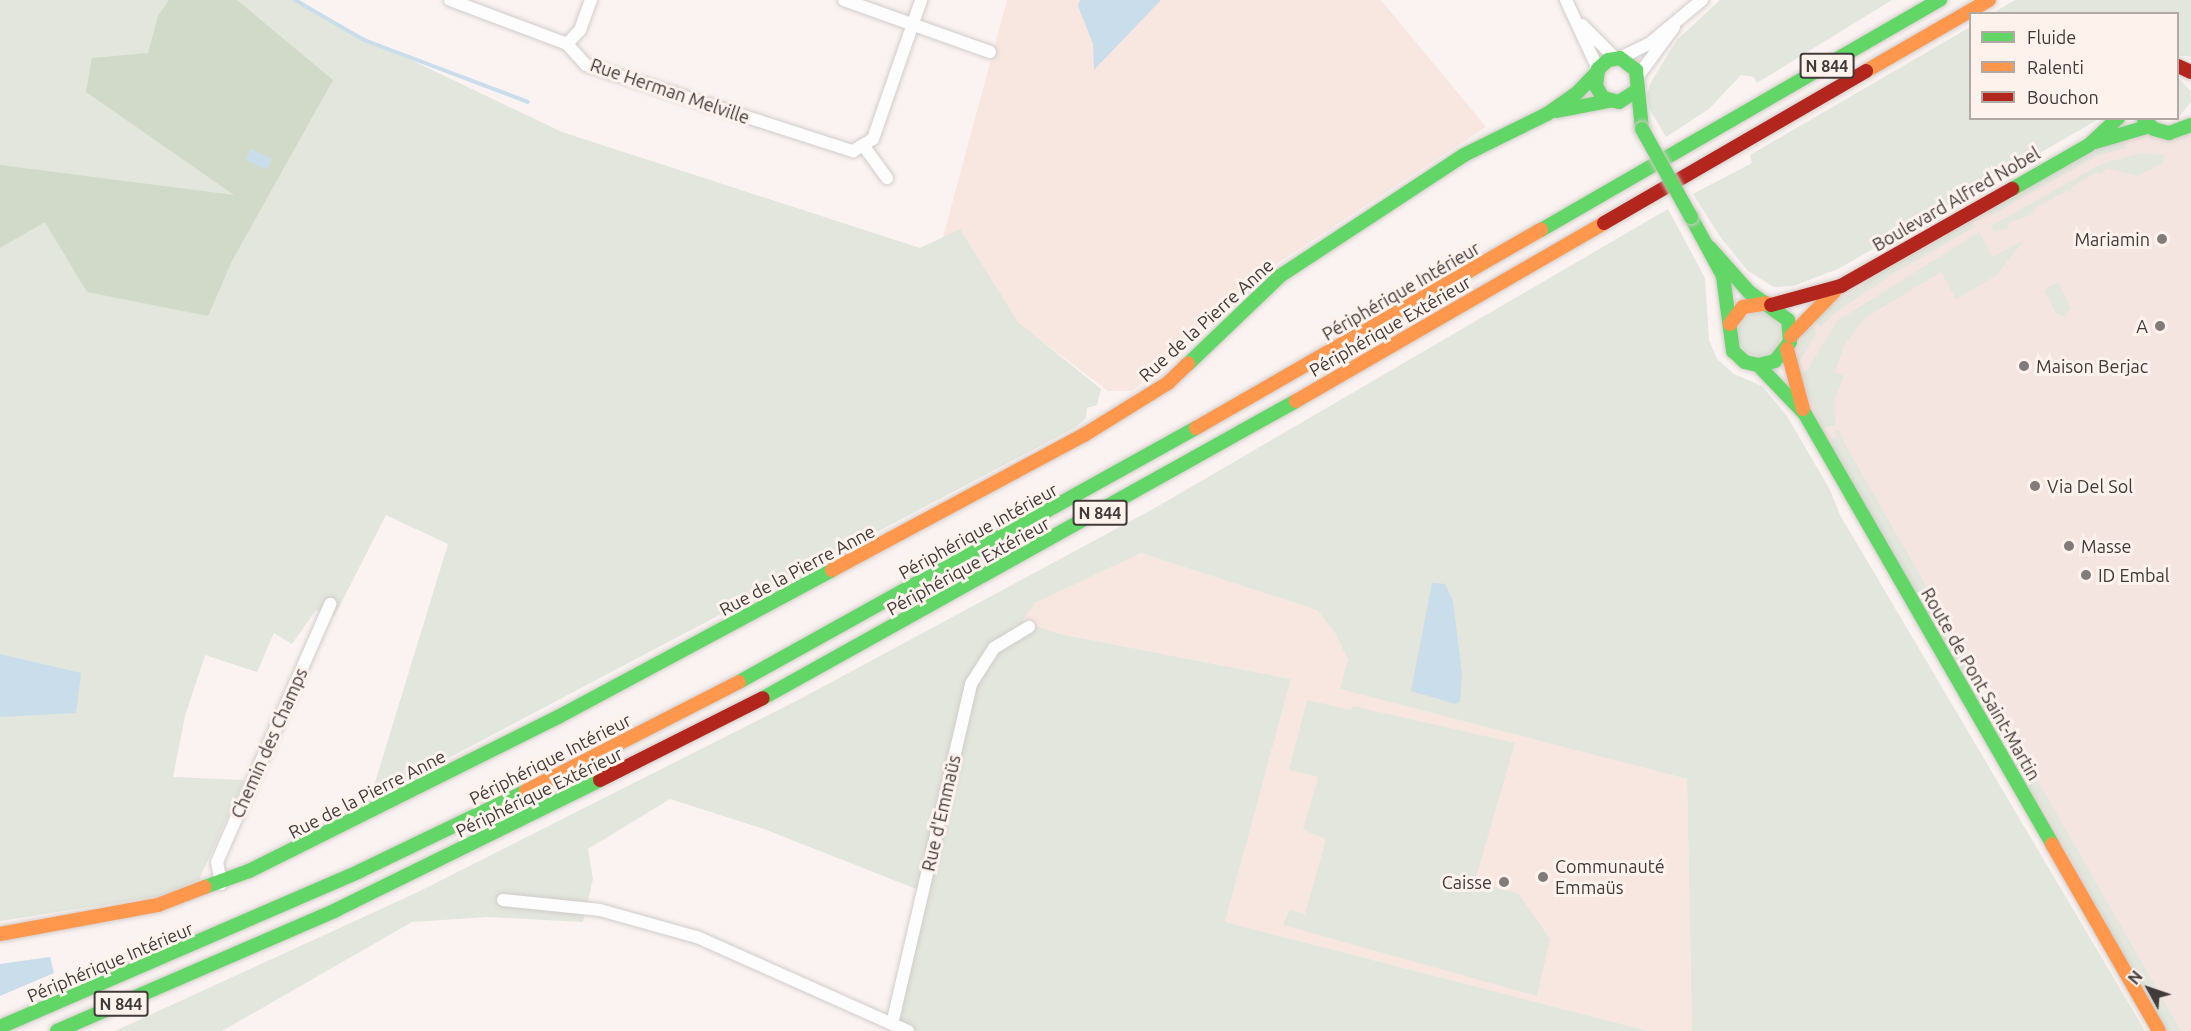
<!DOCTYPE html>
<meta charset="utf-8">
<style>
body{margin:0}
#map{position:relative;width:2191px;height:1031px;overflow:hidden;background:#faf3f1;font-family:Ubuntu,sans-serif}
div>[style]{position:absolute}
.commercial>*{inset:0;background:#f8e7e1}
.built>*{inset:0;background:#f5e5e0}
.green>*{inset:0;background:#e2e6dc}
.round{border-radius:50%}
.forest>*{inset:0;background:#d1dac9}
.water>*{inset:0;background:#caddeb;transform-origin:0 0}
.stream>*{height:4px;margin:-2px;padding:0 2px;transform-origin:2px;border-radius:2px;background:#caddeb}
.roads{filter:drop-shadow(0 0 2px #d2ccca) drop-shadow(0 0 2px #d2ccca)}
.street>*{height:12px;margin:-6px;padding:0 6px;transform-origin:6px;border-radius:6px;background:#fefdfd}
.fast>*{height:14px;margin:-7px;padding:0 7px;transform-origin:7px;border-radius:7px;background:#63d668}
.slow>*{height:14px;margin:-7px;padding:0 7px;transform-origin:7px;border-radius:7px;background:#ff974d}
.jam>*{height:14px;margin:-7px;padding:0 7px;transform-origin:7px;border-radius:7px;background:#b3261e}
.bridges{filter:drop-shadow(0 0 2px #d2ccca) drop-shadow(0 0 2px #d2ccca)}
.fast-bridge>*{height:14px;margin:-7px;padding:0 7px;transform-origin:7px;border-radius:7px;background:#63d668}
.dots>*{width:16px;height:16px;translate:-50% -50%;box-sizing:border-box;border:3px solid #fef2ed;border-radius:50%}
span{translate:-50% -50%;white-space:nowrap;text-align:center;line-height:1.15;-webkit-text-stroke:6px #fef2ed;paint-order:stroke}
.shield-label span{padding:2px 4px;background:#fef2ed;border:2px solid;border-radius:4px;-webkit-text-stroke-width:0}
.shield-label{font-size:16px;color:#413b39;font-weight:700}
.street-label{font-size:18px;color:#413b39}
.poi-label{font-size:18px;color:#413b39}
.right{translate:-100% -50%;text-align:right}
.left{translate:0 -50%;text-align:left}
.legend{position:absolute;left:1969px;top:12px;width:210px;height:108px;box-sizing:border-box;background:#fef2ed;border:2px solid #b2a9a5;margin:0;padding:8px 10px;list-style:none;font-size:18px;color:#413b39}
.legend li{display:flex;align-items:center;gap:12px;height:30px}
.legend b{width:30px;border:2px solid #b2a9a5}
.north{position:absolute;left:2119px;top:959px;width:60px;height:60px;-webkit-text-stroke:4px #fef2ed;paint-order:stroke;rotate:310deg;font-size:16px;font-weight:700;line-height:24px;text-align:center;color:#413b39}
.north::after{content:'';display:block;margin:auto;width:21px;height:27px;background:#413b39;clip-path:polygon(50% 0,100% 100%,50% 72%,0 100%)}
</style>
<div id="map">
<div class="commercial">
<div style="clip-path:polygon(1007px 0,1381px 0,1486px 127px,1255px 278px,1193px 341px,1132px 391px,1108px 391px,1022px 326px,943px 237px)"></div>
<div style="clip-path:polygon(1141px 553px,1317px 610px,1335px 633px,1348px 660px,1341px 689px,1687px 779px,1692px 1031px,1648px 1031px,1225px 922px,1291px 679px,1060px 634px,1021px 621px,1034px 603px)"></div>
</div>
<div class="built">
<div style="clip-path:polygon(2191px 125px,2191px 1031px,2160px 1031px,1805px 414px,1791px 336px,1841px 286px,2089px 145px)"></div>
</div>
<div class="green">
<div style="clip-path:polygon(0 0,299px 0,338px 25px,562px 132px,920px 248px,960px 229px,1018px 322px,1101px 389px,1097px 405px,1087px 408px,1086px 418px,1076px 427px,382px 793px,373px 789px,448px 544px,386px 515px,334px 617px,316px 610px,292px 644px,274px 633px,257px 672px,205px 655px,185px 716px,173px 777px,244px 780px,199px 880px,161px 896px,0 921px)"></div>
<div style="clip-path:polygon(1720px 0,1892px 0,1757px 83px,1754px 77px,1741px 75px,1709px 109px,1666px 137px,1649px 108px,1647px 95px,1651px 82px,1677px 40px)"></div>
<div style="clip-path:polygon(2015px 0,2191px 0,2191px 56px,2178px 56px,2178px 14px,1993px 13px)"></div>
<div style="clip-path:polygon(1970px 27px,1970px 118px,2099px 119px,1838px 269px,1793px 286px,1774px 287px,1748px 271px,1721px 238px,1693px 194px,1752px 163px,1750px 155px)"></div>
<div style="clip-path:polygon(2178px 78px,2190px 90px,2191px 102px,2178px 118px)"></div>
<div style="clip-path:polygon(2123px 139px,2126px 148px,2099px 155px,1988px 217px,1991px 209px,2103px 146px)"></div>
<div style="clip-path:polygon(2141px 153px,2164px 155px,2163px 163px,2138px 176px,2106px 168px,2102px 174px,2097px 172px,2072px 187px,2071px 192px,2066px 191px,2034px 209px,2033px 214px,2009px 223px,2008px 228px,1994px 232px,1991px 226px,2101px 164px)"></div>
<div style="clip-path:polygon(1668px 209px,1705px 278px,1709px 340px,1717px 359px,1734px 374px,1762px 386px,1787px 416px,1830px 490px,1840px 515px,2145px 1031px,1692px 1031px,1687px 779px,1340px 689px,1348px 660px,1335px 633px,1317px 610px,1141px 553px,1035px 603px,1022px 621px,1060px 634px,1291px 679px,1225px 922px,1648px 1031px,899px 1031px,899px 1008px,929px 894px,764px 829px,670px 799px,588px 849px,593px 879px,583px 922px,487px 917px,412px 922px,222px 1031px,115px 1031px,418px 892px,800px 699px,1155px 508px)"></div>
<div style="clip-path:polygon(1970px 222px,1976px 226px,1888px 277px,1832px 315px,1821px 327px,1813px 318px,1884px 271px)"></div>
<div style="clip-path:polygon(1979px 232px,1993px 257px,2024px 240px,1997px 275px,1956px 299px,1941px 272px,1865px 318px,1844px 346px,1836px 368px,1835px 372px,1844px 376px,1834px 401px,1836px 425px,1823px 428px,1798px 372px,1807px 370px,1837px 321px)"></div>
<div style="clip-path:polygon(2058px 282px,2071px 308px,2064px 317px,2056px 313px,2044px 290px)"></div>
<div class="round" style="left:1737px;top:312px;width:44px;height:44px"></div>
<div style="clip-path:polygon(1809px 323px,1817px 333px,1796px 366px,1801px 339px)"></div>
<div style="clip-path:polygon(1839px 430px,1846px 446px,2181px 1031px,2165px 1031px,2042px 805px,2029px 790px,1844px 469px,1830px 440px,1837px 437px,1834px 431px)"></div>
<div style="clip-path:polygon(1307px 700px,1351px 710px,1353px 706px,1515px 743px,1475px 881px,1519px 894px,1550px 939px,1537px 996px,1283px 925px,1290px 910px,1305px 914px,1326px 839px,1303px 830px,1318px 777px,1289px 770px)"></div>
</div>
<div class="forest">
<div style="clip-path:polygon(169px 0,237px 0,333px 80px,232px 261px,208px 316px,87px 292px,45px 222px,0 248px,0 165px,234px 195px,86px 92px,92px 58px,148px 53px,158px 16px)"></div>
</div>
<div class="water">
<div style="clip-path:polygon(1080px 0,1161px 0,1094px 70px,1093px 44px,1078px 6px)"></div>
<div style="left:251px;top:149px;width:23px;height:12px;rotate:25deg"></div>
<div style="clip-path:polygon(1432px 583px,1445px 584px,1453px 601px,1462px 673px,1460px 702px,1456px 704px,1411px 691px)"></div>
<div style="clip-path:polygon(0 654px,81px 673px,76px 713px,0 717px)"></div>
<div style="clip-path:polygon(50px 957px,54px 973px,0 996px,0 964px)"></div>
</div>
<div class="stream">
<div style="left:295px;top:0;width:80px;rotate:30.1deg"></div>
<div style="left:364px;top:40px;width:175px;rotate:20.7deg"></div>
</div>
<div class="roads">
<div class="street">
<div style="left:450px;top:0;width:125px;rotate:20.6deg"></div>
<div style="left:567px;top:44px;width:28px;rotate:48deg"></div>
<div style="left:586px;top:65px;width:281px;rotate:17.9deg"></div>
<div style="left:853px;top:151px;width:23px;rotate:-31deg"></div>
<div style="left:873px;top:139px;width:147px;rotate:-70.9deg"></div>
<div style="left:844px;top:0;width:155px;rotate:19.6deg"></div>
<div style="left:1566px;top:0;width:76px;rotate:65.1deg"></div>
<div style="left:1582px;top:25px;width:47px;rotate:45deg"></div>
<div style="left:567px;top:44px;width:19px;rotate:-47deg"></div>
<div style="left:580px;top:30px;width:32px;rotate:-70deg"></div>
<div style="left:1620px;top:58px;width:32px;rotate:-26deg"></div>
<div style="left:1649px;top:44px;width:69px;rotate:-39.7deg"></div>
<div style="left:1638px;top:76px;width:61px;rotate:-53.7deg"></div>
<div style="left:863px;top:145px;width:41px;rotate:54deg"></div>
<div style="left:221px;top:884px;width:22px;rotate:-100deg"></div>
<div style="left:217px;top:862px;width:282px;rotate:-66.3deg"></div>
<div style="left:503px;top:900px;width:98px;rotate:5.9deg"></div>
<div style="left:600px;top:910px;width:101px;rotate:15.6deg"></div>
<div style="left:697px;top:937px;width:231px;rotate:24deg"></div>
<div style="left:892px;top:1024px;width:349px;rotate:-76.9deg"></div>
<div style="left:971px;top:684px;width:43px;rotate:-57.4deg"></div>
<div style="left:994px;top:648px;width:41px;rotate:-31deg"></div>
</div>
<div class="fast">
<div style="left:1636px;top:91px;width:20px;rotate:147deg"></div>
<div style="left:1619px;top:102px;width:16px;rotate:-166deg"></div>
<div style="left:1603px;top:98px;width:14px;rotate:-120deg"></div>
<div style="left:1596px;top:86px;width:17px;rotate:-83deg"></div>
<div style="left:1598px;top:69px;width:13px;rotate:-42deg"></div>
<div style="left:1608px;top:60px;width:12px;rotate:-9deg"></div>
<div style="left:1620px;top:58px;width:20px;rotate:37deg"></div>
<div style="left:1636px;top:70px;width:59px;rotate:84.2deg"></div>
<div style="left:1557px;top:111px;width:53px;rotate:-10.9deg"></div>
<div style="left:2144px;top:120px;width:13px;rotate:42deg"></div>
<div style="left:2154px;top:129px;width:16px;rotate:15deg"></div>
<div style="left:2169px;top:133px;width:23px;rotate:-20deg"></div>
<div style="left:2095px;top:142px;width:57px;rotate:-16.2deg"></div>
<div style="left:2012px;top:189px;width:89px;rotate:-29.7deg"></div>
<div style="left:2089px;top:145px;width:40px;rotate:-43deg"></div>
<div style="left:1691px;top:217px;width:67px;rotate:61.5deg"></div>
<div style="left:1723px;top:276px;width:76px;rotate:82.4deg"></div>
<div style="left:1733px;top:351px;width:16px;rotate:43deg"></div>
<div style="left:1745px;top:362px;width:13px;rotate:13deg"></div>
<div style="left:1758px;top:365px;width:17px;rotate:-13deg"></div>
<div style="left:1775px;top:361px;width:24px;rotate:-52deg"></div>
<div style="left:1790px;top:342px;width:22px;rotate:-95deg"></div>
<div style="left:1788px;top:320px;width:48px;rotate:-144.3deg"></div>
<div style="left:1749px;top:292px;width:60px;rotate:-131.6deg"></div>
<div style="left:1541px;top:230px;width:461px;rotate:-30deg"></div>
<div style="left:1188px;top:364px;width:127px;rotate:-43.7deg"></div>
<div style="left:1280px;top:276px;width:220px;rotate:-33.3deg"></div>
<div style="left:1464px;top:155px;width:93px;rotate:-26.3deg"></div>
<div style="left:1547px;top:114px;width:35px;rotate:-35deg"></div>
<div style="left:1576px;top:94px;width:29px;rotate:-46deg"></div>
<div style="left:1758px;top:365px;width:68px;rotate:46.2deg"></div>
<div style="left:1805px;top:414px;width:496px;rotate:60.1deg"></div>
<div style="left:739px;top:682px;width:523px;rotate:-29.07deg"></div>
<div style="left:763px;top:698px;width:610px;rotate:-29.13deg"></div>
<div style="left:205px;top:887px;width:47px;rotate:-20deg"></div>
<div style="left:249px;top:871px;width:345px;rotate:-26.5deg"></div>
<div style="left:558px;top:717px;width:311px;rotate:-28.2deg"></div>
<div style="left:0;top:1027px;width:392px;rotate:-23.4deg"></div>
<div style="left:360px;top:871px;width:184px;rotate:-25.7deg"></div>
<div style="left:57px;top:1031px;width:304px;rotate:-23.4deg"></div>
<div style="left:336px;top:910px;width:294px;rotate:-26.2deg"></div>
</div>
<div class="slow">
<div style="left:1866px;top:71px;width:142px;rotate:-30deg"></div>
<div style="left:1730px;top:324px;width:21px;rotate:-53deg"></div>
<div style="left:1743px;top:307px;width:24px;rotate:-9deg"></div>
<div style="left:1791px;top:336px;width:62px;rotate:-45.7deg"></div>
<div style="left:1787px;top:349px;width:62px;rotate:75.1deg"></div>
<div style="left:1296px;top:401px;width:356px;rotate:-30deg"></div>
<div style="left:1196px;top:428px;width:398px;rotate:-29.9deg"></div>
<div style="left:832px;top:570px;width:286px;rotate:-28.2deg"></div>
<div style="left:1084px;top:435px;width:99px;rotate:-31.8deg"></div>
<div style="left:1168px;top:383px;width:28px;rotate:-44deg"></div>
<div style="left:526px;top:791px;width:239px;rotate:-27.1deg"></div>
<div style="left:2052px;top:844px;width:215px;rotate:60.2deg"></div>
<div style="left:0;top:934px;width:161px;rotate:-10.4deg"></div>
<div style="left:158px;top:905px;width:50px;rotate:-21deg"></div>
</div>
<div class="jam">
<div style="left:2178px;top:66px;width:14px;rotate:25deg"></div>
<div style="left:1604px;top:223px;width:303px;rotate:-30.1deg"></div>
<div style="left:1771px;top:305px;width:73px;rotate:-15.2deg"></div>
<div style="left:1841px;top:286px;width:197px;rotate:-29.6deg"></div>
<div style="left:600px;top:780px;width:182px;rotate:-26.7deg"></div>
</div>
</div>
<div class="bridges">
<div class="fast-bridge">
<div style="left:1642px;top:129px;width:101px;rotate:60.9deg"></div>
</div>
</div>
<div class="dots">
<div style="left:2162px;top:239px;background:#827b79"></div>
<div style="left:2160px;top:326px;background:#827b79"></div>
<div style="left:2024px;top:366px;background:#827b79"></div>
<div style="left:2035px;top:486px;background:#827b79"></div>
<div style="left:2069px;top:546px;background:#827b79"></div>
<div style="left:2086px;top:575px;background:#827b79"></div>
<div style="left:1543px;top:877px;background:#827b79"></div>
<div style="left:1504px;top:882px;background:#827b79"></div>
</div>
<div class="shield-label">
<span style="left:1827px;top:66px">N 844</span>
<span style="left:1100px;top:513px">N 844</span>
<span style="left:121px;top:1004px">N 844</span>
</div>
<div class="street-label">
<span style="left:670px;top:91px;rotate:19deg">Rue Herman Melville</span>
<span style="left:1956px;top:199px;rotate:-30deg">Boulevard Alfred Nobel</span>
<span style="left:1401px;top:291px;rotate:-30deg">Périphérique Intérieur</span>
<span style="left:1206px;top:320px;rotate:-42deg">Rue de la Pierre Anne</span>
<span style="left:1390px;top:326px;rotate:-30deg">Périphérique Extérieur</span>
<span style="left:978px;top:531px;rotate:-29deg">Périphérique Intérieur</span>
<span style="left:968px;top:566px;rotate:-29deg">Périphérique Extérieur</span>
<span style="left:797px;top:570px;rotate:-28deg">Rue de la Pierre Anne</span>
<span style="left:1981px;top:684px;rotate:60deg">Route de Pont Saint-Martin</span>
<span style="left:269px;top:743px;rotate:-66deg">Chemin des Champs</span>
<span style="left:550px;top:759px;rotate:-27deg">Périphérique Intérieur</span>
<span style="left:539px;top:792px;rotate:-26deg">Périphérique Extérieur</span>
<span style="left:367px;top:794px;rotate:-27deg">Rue de la Pierre Anne</span>
<span style="left:941px;top:813px;rotate:-77deg">Rue d'Emmaüs</span>
<span style="left:110px;top:962px;rotate:-23deg">Périphérique Intérieur</span>
</div>
<div class="poi-label">
<span class="right" style="left:2150px;top:239px">Mariamin</span>
<span class="right" style="left:2148px;top:326px">A</span>
<span class="left" style="left:2036px;top:366px">Maison Berjac</span>
<span class="left" style="left:2047px;top:486px">Via Del Sol</span>
<span class="left" style="left:2081px;top:546px">Masse</span>
<span class="left" style="left:2098px;top:575px">ID Embal</span>
<span class="left" style="left:1555px;top:877px">Communauté<br>Emmaüs</span>
<span class="right" style="left:1492px;top:882px">Caisse</span>
</div>
<ul class="legend">
<li><b style="height:8px;background:#63d668"></b>Fluide</li>
<li><b style="height:8px;background:#ff974d"></b>Ralenti</li>
<li><b style="height:8px;background:#b3261e"></b>Bouchon</li>
</ul>
<div class="north">N</div>
</div>
